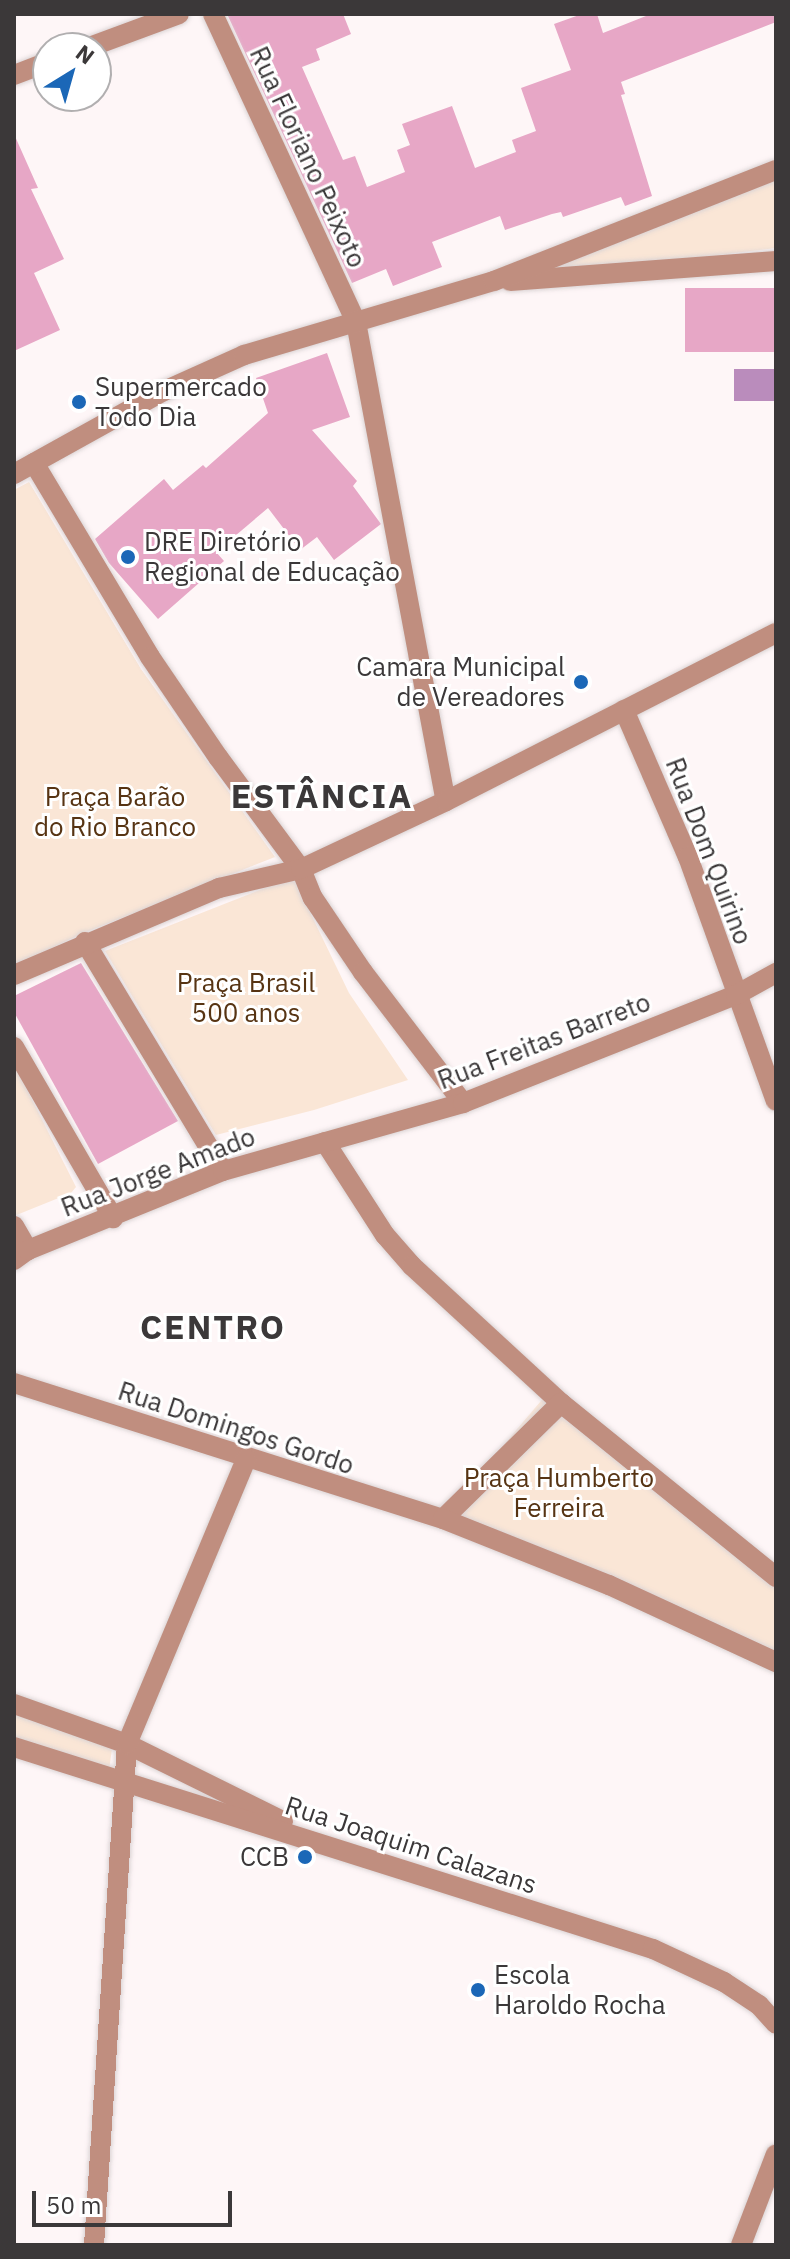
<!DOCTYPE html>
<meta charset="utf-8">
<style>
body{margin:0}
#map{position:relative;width:790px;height:2259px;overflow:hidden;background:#fef6f7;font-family:"IBM Plex Sans",sans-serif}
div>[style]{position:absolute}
.green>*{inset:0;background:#fae6d6}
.water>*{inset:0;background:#ba8cbc;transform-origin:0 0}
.building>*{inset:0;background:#e7a7c6;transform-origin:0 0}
.roads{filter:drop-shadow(0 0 2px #dbd4d5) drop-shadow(0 0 2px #dbd4d5)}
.minor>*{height:20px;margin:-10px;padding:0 10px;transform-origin:10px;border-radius:10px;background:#c08e7f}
.dots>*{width:22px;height:22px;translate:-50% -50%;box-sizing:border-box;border:4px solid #fff;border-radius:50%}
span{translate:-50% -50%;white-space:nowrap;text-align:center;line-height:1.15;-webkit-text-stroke:6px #fff;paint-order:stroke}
.street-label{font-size:26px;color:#3b3839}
.poi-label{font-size:26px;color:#3b3839}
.left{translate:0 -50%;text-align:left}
.right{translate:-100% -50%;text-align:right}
.park-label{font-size:26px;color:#573413}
.district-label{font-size:34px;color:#3b3839;font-weight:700;letter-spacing:2px}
.frame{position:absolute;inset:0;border:16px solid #3b3839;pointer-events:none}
.north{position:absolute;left:32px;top:32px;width:80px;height:80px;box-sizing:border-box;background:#fff;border:2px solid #b1afb0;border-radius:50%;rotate:37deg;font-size:22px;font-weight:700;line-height:32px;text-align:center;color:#3b3839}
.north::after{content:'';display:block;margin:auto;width:28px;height:36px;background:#1b67b7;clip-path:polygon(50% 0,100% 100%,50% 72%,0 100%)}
.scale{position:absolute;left:32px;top:2191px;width:200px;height:36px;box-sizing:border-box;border:4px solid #3b3839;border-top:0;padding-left:10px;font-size:24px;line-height:28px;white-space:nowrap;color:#3b3839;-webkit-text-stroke:6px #fff;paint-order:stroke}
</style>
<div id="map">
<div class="green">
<div style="clip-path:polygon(776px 174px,776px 248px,515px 279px)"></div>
<div style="clip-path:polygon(29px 482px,141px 669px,275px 857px,81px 934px,14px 966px,14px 490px)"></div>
<div style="clip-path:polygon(293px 877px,349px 993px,408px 1080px,314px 1110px,216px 1135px,105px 951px)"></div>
<div style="clip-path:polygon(14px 1064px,76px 1187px,71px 1193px,14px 1216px)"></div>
<div style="clip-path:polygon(552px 1388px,776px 1584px,776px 1668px,440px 1520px)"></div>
<div style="clip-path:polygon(14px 1713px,112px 1749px,109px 1770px,14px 1741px)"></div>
</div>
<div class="water">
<div style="left:776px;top:369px;width:32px;height:42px;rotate:90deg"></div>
</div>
<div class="building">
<div style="clip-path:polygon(227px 14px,343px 14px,351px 34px,316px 49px,320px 60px,302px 67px,343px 160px,355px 156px,367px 187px,405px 172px,397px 150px,410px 145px,402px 124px,452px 106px,475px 168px,516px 152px,512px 140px,536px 131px,521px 88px,571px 70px,554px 24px,582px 14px,597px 14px,603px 33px,651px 14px,776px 14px,776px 22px,621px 82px,625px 94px,621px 95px,652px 196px,625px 206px,621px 197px,563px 217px,561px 212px,552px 214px,505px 230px,500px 216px,432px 242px,442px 267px,393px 286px,386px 269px,352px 283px)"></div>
<div style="clip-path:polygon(14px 134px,38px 188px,31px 189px,64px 259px,34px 273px,60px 330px,14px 351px)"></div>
<div style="left:776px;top:288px;width:64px;height:91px;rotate:90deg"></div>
<div style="clip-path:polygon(327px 353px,350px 417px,312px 430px,357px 481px,353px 486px,381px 524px,334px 560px,317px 537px,300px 550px,268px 508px,216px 552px,224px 561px,158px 619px,109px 563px,95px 539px,164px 479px,173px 490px,203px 465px,206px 468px,268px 413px,256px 378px)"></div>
<div style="clip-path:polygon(81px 963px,178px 1121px,98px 1164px,14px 1012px,14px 996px)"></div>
</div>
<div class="roads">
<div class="minor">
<div style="left:213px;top:14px;width:340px;rotate:65.1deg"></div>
<div style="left:356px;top:322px;width:487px;rotate:79.4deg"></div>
<div style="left:87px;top:48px;width:98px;rotate:-20.3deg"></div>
<div style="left:14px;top:75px;width:36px;rotate:-21deg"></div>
<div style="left:510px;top:281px;width:267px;rotate:-4.3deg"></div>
<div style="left:34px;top:463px;width:226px;rotate:59.1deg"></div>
<div style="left:150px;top:657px;width:121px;rotate:55.8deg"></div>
<div style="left:218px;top:757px;width:139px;rotate:53.5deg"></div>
<div style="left:301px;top:869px;width:31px;rotate:68deg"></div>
<div style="left:313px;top:898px;width:89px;rotate:56deg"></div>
<div style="left:363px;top:972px;width:165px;rotate:52.6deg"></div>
<div style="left:14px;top:474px;width:171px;rotate:-29deg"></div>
<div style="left:164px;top:391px;width:88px;rotate:-24.2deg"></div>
<div style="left:244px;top:355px;width:261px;rotate:-16.5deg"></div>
<div style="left:494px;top:281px;width:303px;rotate:-21.5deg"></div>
<div style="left:624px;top:710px;width:160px;rotate:66.5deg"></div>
<div style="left:688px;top:857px;width:259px;rotate:70.2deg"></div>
<div style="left:85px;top:942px;width:267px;rotate:58.9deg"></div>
<div style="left:14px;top:975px;width:223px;rotate:-23deg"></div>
<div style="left:219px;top:888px;width:84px;rotate:-13deg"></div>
<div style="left:301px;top:869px;width:160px;rotate:-25.1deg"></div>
<div style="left:446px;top:801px;width:370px;rotate:-27deg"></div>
<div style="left:14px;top:1047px;width:198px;rotate:59.9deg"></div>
<div style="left:325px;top:1142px;width:111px;rotate:57.2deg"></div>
<div style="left:385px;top:1235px;width:41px;rotate:48.9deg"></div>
<div style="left:412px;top:1266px;width:202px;rotate:42.6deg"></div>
<div style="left:14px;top:1226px;width:28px;rotate:60deg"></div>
<div style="left:14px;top:1260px;width:17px;rotate:-36deg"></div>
<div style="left:28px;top:1250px;width:210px;rotate:-22.1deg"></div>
<div style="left:223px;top:1171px;width:249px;rotate:-15.8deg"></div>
<div style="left:463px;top:1103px;width:294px;rotate:-21.6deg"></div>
<div style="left:736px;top:995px;width:46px;rotate:-28.8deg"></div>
<div style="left:14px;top:1383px;width:450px;rotate:17.6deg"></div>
<div style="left:776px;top:1577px;width:277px;rotate:-141deg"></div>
<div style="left:561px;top:1403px;width:165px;rotate:135.5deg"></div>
<div style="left:443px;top:1519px;width:179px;rotate:21.7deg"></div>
<div style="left:609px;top:1585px;width:184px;rotate:24.8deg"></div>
<div style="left:14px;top:1704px;width:120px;rotate:19.5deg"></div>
<div style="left:127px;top:1744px;width:174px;rotate:26.3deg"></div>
<div style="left:14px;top:1747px;width:670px;rotate:17.54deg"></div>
<div style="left:653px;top:1949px;width:78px;rotate:24.9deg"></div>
<div style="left:724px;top:1982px;width:42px;rotate:33.3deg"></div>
<div style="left:759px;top:2005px;width:25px;rotate:48deg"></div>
<div style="left:94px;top:2245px;width:502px;rotate:-86.23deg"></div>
<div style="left:127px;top:1744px;width:309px;rotate:-67.3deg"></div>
<div style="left:741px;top:2245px;width:97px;rotate:-69deg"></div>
</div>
</div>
<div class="dots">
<div style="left:79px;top:402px;background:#1b67b7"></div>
<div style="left:128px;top:557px;background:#1b67b7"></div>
<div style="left:581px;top:682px;background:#1b67b7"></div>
<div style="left:305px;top:1857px;background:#1b67b7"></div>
<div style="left:478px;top:1990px;background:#1b67b7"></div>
</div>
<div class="street-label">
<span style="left:308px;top:157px;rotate:65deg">Rua Floriano Peixoto</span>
<span style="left:709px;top:851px;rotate:69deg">Rua Dom Quirino</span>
<span style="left:544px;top:1041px;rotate:-21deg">Rua Freitas Barreto</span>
<span style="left:158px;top:1172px;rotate:-21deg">Rua Jorge Amado</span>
<span style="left:236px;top:1428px;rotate:18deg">Rua Domingos Gordo</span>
<span style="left:411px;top:1845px;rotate:18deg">Rua Joaquim Calazans</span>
</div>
<div class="poi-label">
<span class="left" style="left:95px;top:402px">Supermercado<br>Todo Dia</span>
<span class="left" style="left:144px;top:557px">DRE Diretório<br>Regional de Educação</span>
<span class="right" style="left:565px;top:682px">Camara Municipal<br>de Vereadores</span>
<span class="right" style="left:289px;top:1857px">CCB</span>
<span class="left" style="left:494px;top:1990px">Escola<br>Haroldo Rocha</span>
</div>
<div class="park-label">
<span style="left:115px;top:812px">Praça Barão<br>do Rio Branco</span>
<span style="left:246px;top:998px">Praça Brasil<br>500 anos</span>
<span style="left:559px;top:1493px">Praça Humberto<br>Ferreira</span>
</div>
<div class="district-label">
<span style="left:322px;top:796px">ESTÂNCIA</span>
<span style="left:213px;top:1327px">CENTRO</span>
</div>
<div class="frame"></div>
<div class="north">N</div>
<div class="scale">50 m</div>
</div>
